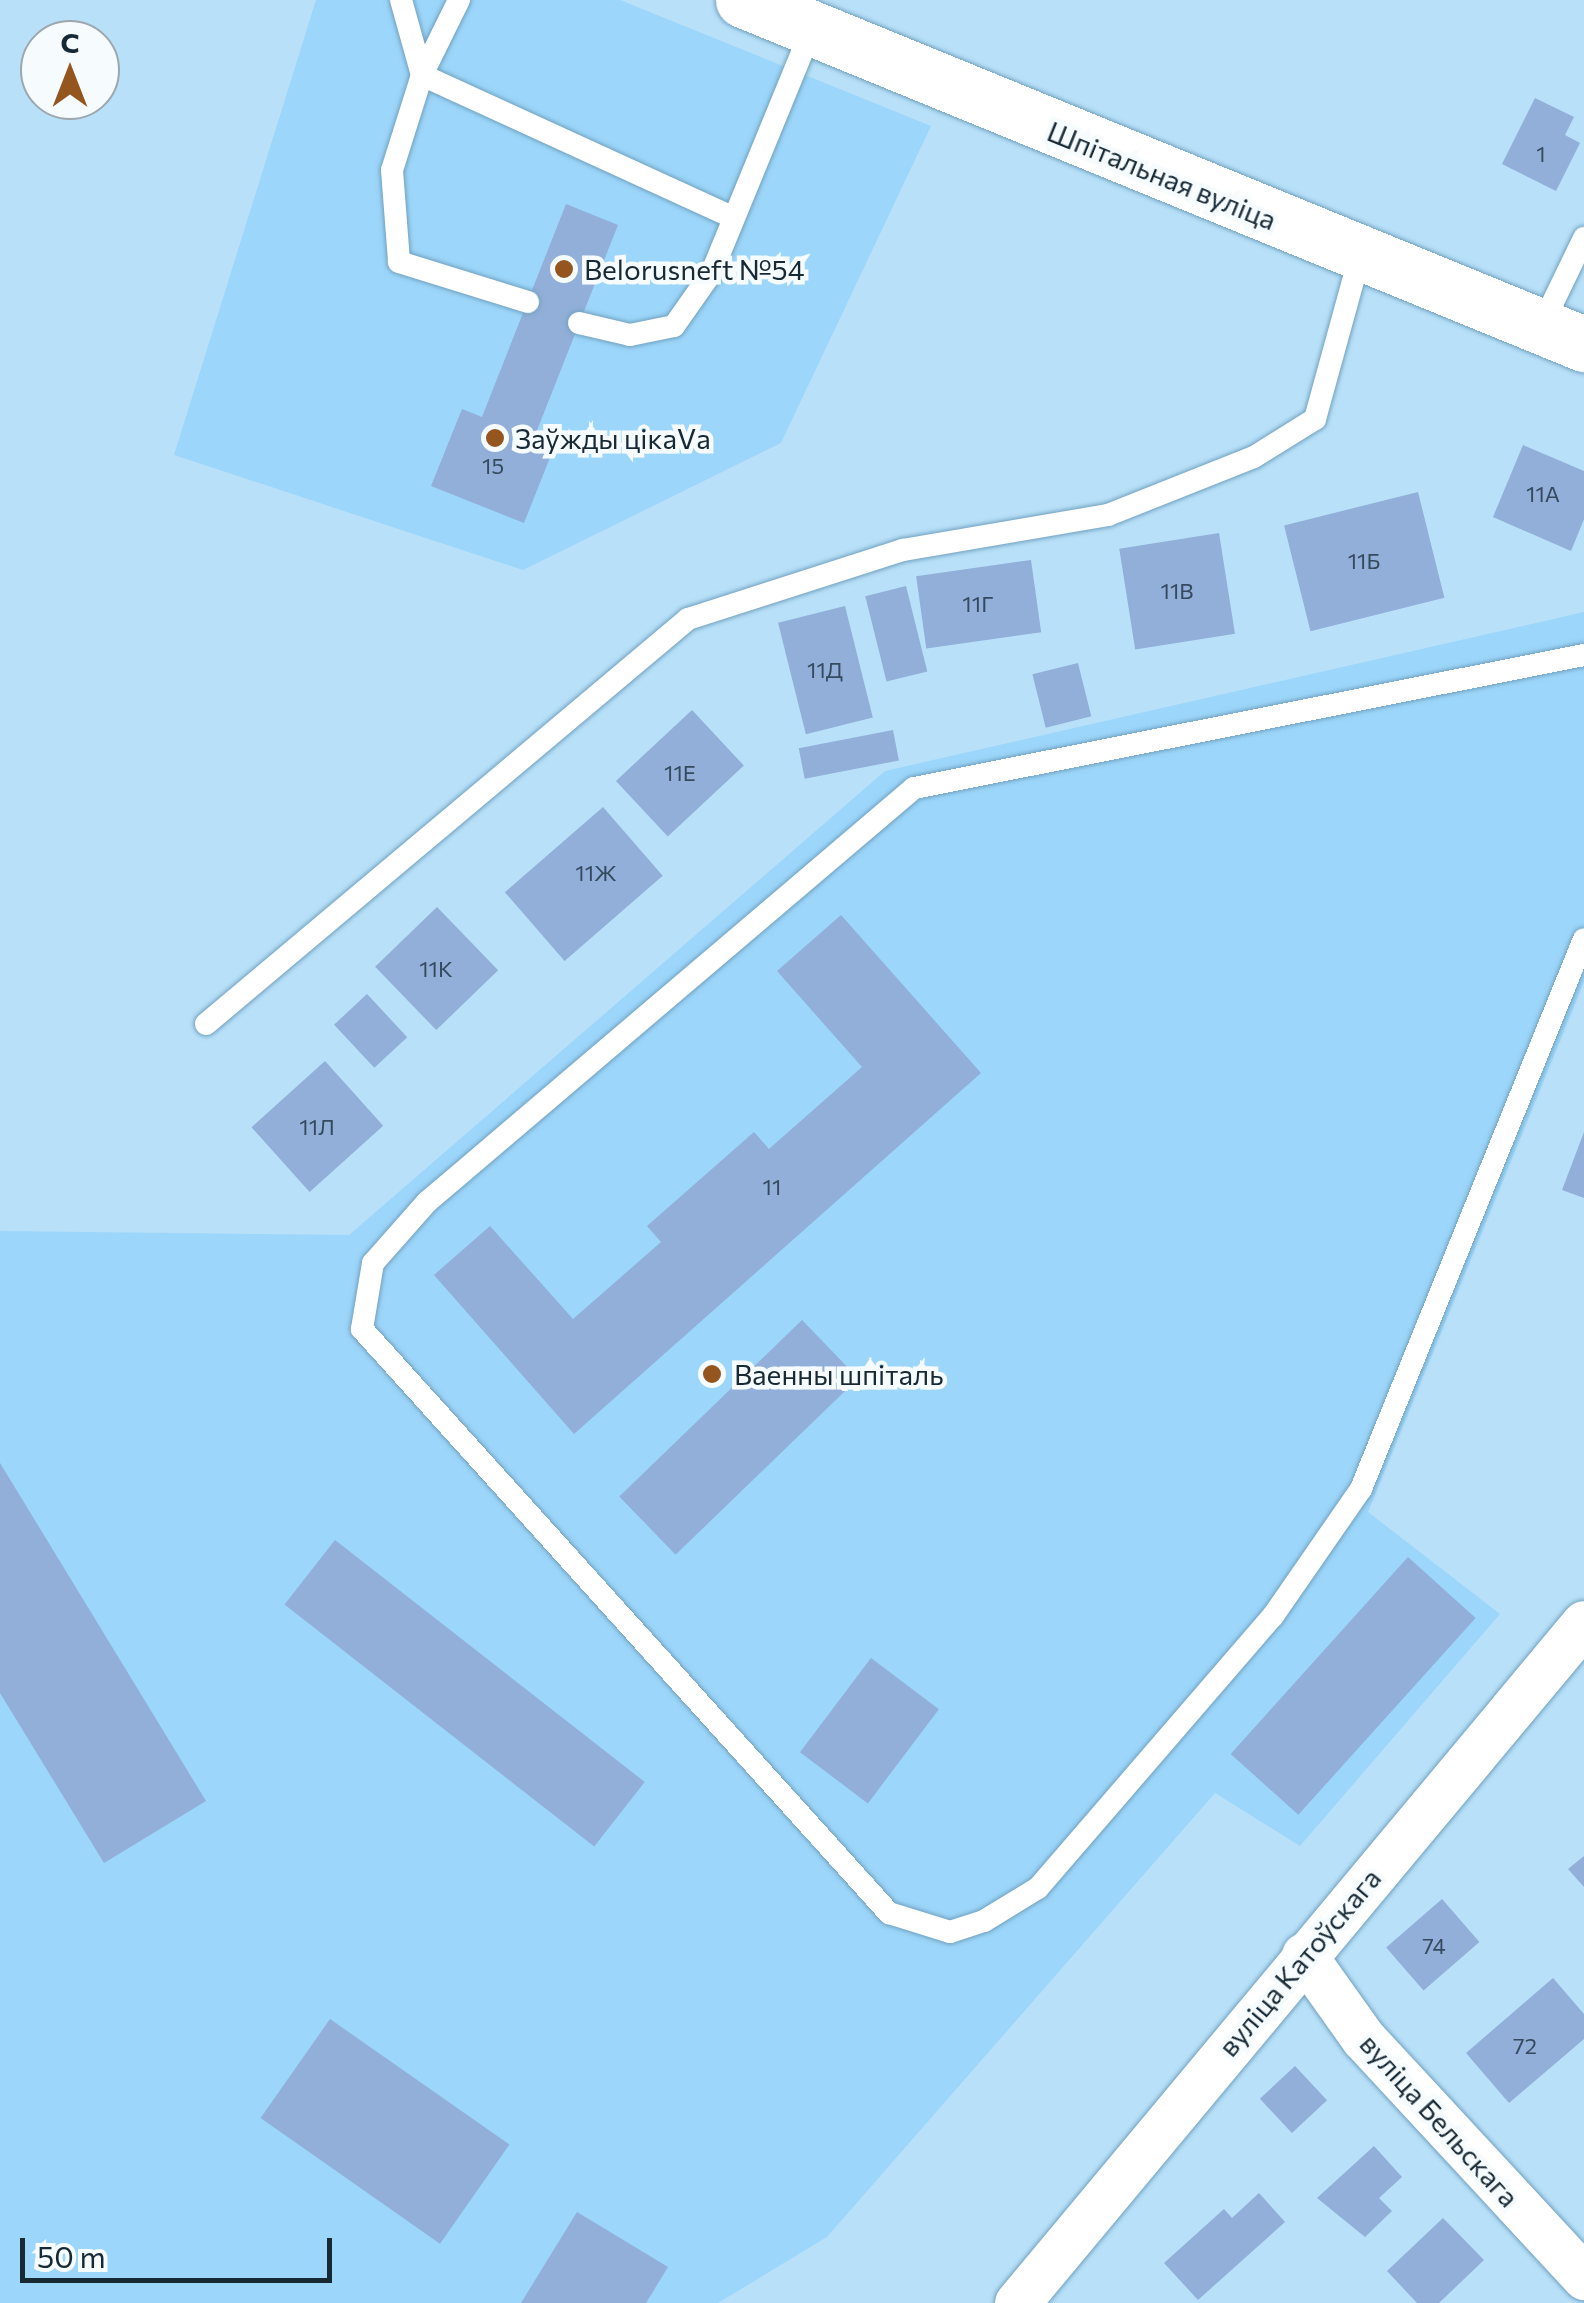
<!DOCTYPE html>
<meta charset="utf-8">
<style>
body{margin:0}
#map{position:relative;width:1584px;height:2303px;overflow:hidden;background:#b8e0f9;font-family:Commissioner,sans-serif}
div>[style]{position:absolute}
.built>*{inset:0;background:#9cd6fa}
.building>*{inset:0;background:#91afd8;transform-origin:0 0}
.roads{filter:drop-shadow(0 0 2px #71a1bf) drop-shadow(0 0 2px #71a1bf)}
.service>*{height:22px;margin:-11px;padding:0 11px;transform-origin:11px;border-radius:11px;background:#fff}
.minor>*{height:45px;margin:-22.5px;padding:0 22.5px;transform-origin:22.5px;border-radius:22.5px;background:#fff}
.secondary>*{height:55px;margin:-27.5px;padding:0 27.5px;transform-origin:27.5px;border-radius:27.5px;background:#fff}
.dots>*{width:28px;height:28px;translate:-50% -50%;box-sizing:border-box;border:5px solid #f6fbfe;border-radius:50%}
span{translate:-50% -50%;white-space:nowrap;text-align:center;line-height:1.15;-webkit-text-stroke:9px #f6fbfe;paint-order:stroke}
.number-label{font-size:22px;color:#354a5e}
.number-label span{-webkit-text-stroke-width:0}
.street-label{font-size:28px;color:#162935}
.poi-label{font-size:28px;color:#162935}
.left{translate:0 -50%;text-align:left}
.north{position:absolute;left:20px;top:20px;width:100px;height:100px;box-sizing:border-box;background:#f6fbfe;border:2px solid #9ca7ae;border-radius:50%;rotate:0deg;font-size:28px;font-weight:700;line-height:40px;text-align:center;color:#162935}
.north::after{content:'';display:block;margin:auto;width:35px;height:45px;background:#95551f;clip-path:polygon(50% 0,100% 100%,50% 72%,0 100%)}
.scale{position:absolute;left:20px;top:2238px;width:312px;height:45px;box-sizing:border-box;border:5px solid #162935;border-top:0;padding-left:12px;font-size:30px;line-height:35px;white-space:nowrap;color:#162935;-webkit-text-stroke:8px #f6fbfe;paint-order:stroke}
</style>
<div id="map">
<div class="built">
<div style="clip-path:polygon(316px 0,620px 0,931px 126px,781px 443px,523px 570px,174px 455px)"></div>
<div style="clip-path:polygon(1584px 612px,1584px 982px,1368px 1512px,1500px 1614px,1300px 1846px,1215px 1793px,827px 2237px,718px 2303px,0 2303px,0 1231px,349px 1235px,885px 771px)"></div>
</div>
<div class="building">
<div style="clip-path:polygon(1535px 98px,1574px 117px,1565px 135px,1580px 143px,1556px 191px,1502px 164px)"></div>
<div style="clip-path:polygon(566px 204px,618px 225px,534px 438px,555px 445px,524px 523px,431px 486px,462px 409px,482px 417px)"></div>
<div style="clip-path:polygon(1523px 445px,1584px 471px,1584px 519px,1571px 551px,1493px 517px)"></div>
<div style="left:1418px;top:492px;width:109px;height:138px;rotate:76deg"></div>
<div style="left:1219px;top:533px;width:102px;height:101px;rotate:81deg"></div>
<div style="left:1031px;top:560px;width:73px;height:116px;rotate:82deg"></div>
<div style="left:906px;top:586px;width:88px;height:42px;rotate:76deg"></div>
<div style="left:845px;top:606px;width:115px;height:69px;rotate:76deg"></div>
<div style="left:1078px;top:663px;width:55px;height:47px;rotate:76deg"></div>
<div style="left:692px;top:710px;width:76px;height:104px;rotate:47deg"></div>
<div style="left:893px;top:730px;width:31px;height:96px;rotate:79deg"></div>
<div style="left:603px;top:807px;width:91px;height:130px;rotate:49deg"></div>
<div style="left:437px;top:907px;width:88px;height:86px;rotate:46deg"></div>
<div style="clip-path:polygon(841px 915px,981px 1073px,574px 1434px,434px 1275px,490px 1226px,573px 1319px,661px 1242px,647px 1226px,754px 1132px,769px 1149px,862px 1067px,777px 971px)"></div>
<div style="left:367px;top:994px;width:59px;height:45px;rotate:47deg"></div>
<div style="left:325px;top:1061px;width:87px;height:99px;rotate:48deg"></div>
<div style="clip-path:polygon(1584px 1132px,1584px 1198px,1562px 1190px)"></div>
<div style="left:802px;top:1320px;width:81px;height:254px;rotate:46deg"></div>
<div style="clip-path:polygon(0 1463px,206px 1801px,104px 1863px,0 1693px)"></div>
<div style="left:335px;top:1540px;width:393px;height:82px;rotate:38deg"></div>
<div style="left:1408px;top:1557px;width:91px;height:265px;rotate:42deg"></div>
<div style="left:871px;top:1658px;width:85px;height:118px;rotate:37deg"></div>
<div style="clip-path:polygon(1584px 1856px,1584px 1887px,1568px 1869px)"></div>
<div style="left:1442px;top:1899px;width:57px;height:74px;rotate:49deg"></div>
<div style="clip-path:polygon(1553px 1978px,1584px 2014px,1584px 2039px,1509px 2103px,1466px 2053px)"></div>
<div style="left:330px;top:2019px;width:219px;height:121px;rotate:35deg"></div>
<div style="left:1295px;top:2066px;width:47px;height:48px;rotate:47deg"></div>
<div style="clip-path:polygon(1374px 2146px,1402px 2177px,1379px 2198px,1392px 2211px,1365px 2237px,1317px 2198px)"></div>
<div style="clip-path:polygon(1259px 2193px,1285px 2222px,1198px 2300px,1164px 2263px,1224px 2209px,1232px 2218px)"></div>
<div style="clip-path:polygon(577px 2212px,668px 2267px,646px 2303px,521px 2303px)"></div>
<div style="clip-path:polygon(1443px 2218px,1484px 2260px,1439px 2303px,1417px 2303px,1387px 2271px)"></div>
</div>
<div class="roads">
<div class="service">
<div style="left:401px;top:0;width:78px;rotate:74.4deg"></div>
<div style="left:422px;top:75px;width:339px;rotate:24.6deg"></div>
<div style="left:459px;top:0;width:84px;rotate:116.3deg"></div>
<div style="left:422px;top:75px;width:100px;rotate:107.5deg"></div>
<div style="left:392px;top:170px;width:92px;rotate:85.6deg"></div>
<div style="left:399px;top:262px;width:135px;rotate:17.2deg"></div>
<div style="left:579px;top:323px;width:52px;rotate:13.2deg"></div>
<div style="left:630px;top:335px;width:45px;rotate:-11.6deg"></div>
<div style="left:674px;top:326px;width:66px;rotate:-54.9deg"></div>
<div style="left:712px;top:272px;width:261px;rotate:-67.7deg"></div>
<div style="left:1541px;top:327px;width:99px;rotate:-64.2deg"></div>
<div style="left:1584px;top:655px;width:683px;rotate:168.77deg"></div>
<div style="left:914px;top:788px;width:639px;rotate:139.63deg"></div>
<div style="left:427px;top:1202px;width:81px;rotate:131.5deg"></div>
<div style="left:373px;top:1263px;width:67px;rotate:99.5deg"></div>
<div style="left:362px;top:1329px;width:787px;rotate:47.94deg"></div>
<div style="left:889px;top:1913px;width:64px;rotate:17.3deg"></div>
<div style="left:950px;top:1932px;width:36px;rotate:-18deg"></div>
<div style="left:984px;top:1921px;width:63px;rotate:-31.4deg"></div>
<div style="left:1038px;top:1888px;width:359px;rotate:-49.2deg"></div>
<div style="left:1273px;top:1616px;width:155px;rotate:-55.3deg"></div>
<div style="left:1361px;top:1489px;width:593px;rotate:-67.93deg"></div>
<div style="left:206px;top:1024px;width:630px;rotate:-40.04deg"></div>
<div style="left:688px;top:619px;width:226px;rotate:-17.8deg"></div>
<div style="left:903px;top:550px;width:208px;rotate:-9.7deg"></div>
<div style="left:1108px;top:515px;width:157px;rotate:-21.7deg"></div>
<div style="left:1254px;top:457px;width:72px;rotate:-31.9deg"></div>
<div style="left:1315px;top:419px;width:169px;rotate:-74.6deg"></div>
</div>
<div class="minor">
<div style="left:1304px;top:1955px;width:102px;rotate:54.6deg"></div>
<div style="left:1363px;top:2038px;width:326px;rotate:47.2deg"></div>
<div style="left:1017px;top:2303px;width:885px;rotate:-50.18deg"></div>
</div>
<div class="secondary">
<div style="left:743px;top:0;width:909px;rotate:22.25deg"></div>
</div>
</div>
<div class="dots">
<div style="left:564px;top:269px;background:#95551f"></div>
<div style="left:495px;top:438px;background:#95551f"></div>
<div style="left:712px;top:1374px;background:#95551f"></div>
</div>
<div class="number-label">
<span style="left:1541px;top:154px">1</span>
<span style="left:493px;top:466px">15</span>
<span style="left:1543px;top:494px">11А</span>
<span style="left:1364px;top:561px">11Б</span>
<span style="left:1177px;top:591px">11В</span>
<span style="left:978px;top:604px">11Г</span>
<span style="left:825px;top:670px">11Д</span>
<span style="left:680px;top:773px">11Е</span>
<span style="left:596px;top:873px">11Ж</span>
<span style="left:436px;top:969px">11К</span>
<span style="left:317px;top:1127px">11Л</span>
<span style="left:772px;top:1187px">11</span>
<span style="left:1434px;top:1946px">74</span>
<span style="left:1525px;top:2046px">72</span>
</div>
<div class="street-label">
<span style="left:1162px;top:175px;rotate:22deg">Шпітальная вуліца</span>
<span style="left:1299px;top:1962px;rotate:-50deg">вуліца Катоўскага</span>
<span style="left:1440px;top:2120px;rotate:48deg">вуліца Бельскага</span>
</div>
<div class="poi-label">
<span class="left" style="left:584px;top:269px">Belorusneft №54</span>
<span class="left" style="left:515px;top:438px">Заўжды цікаVа</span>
<span class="left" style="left:734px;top:1374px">Ваенны шпіталь</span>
</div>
<div class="north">С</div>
<div class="scale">50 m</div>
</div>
